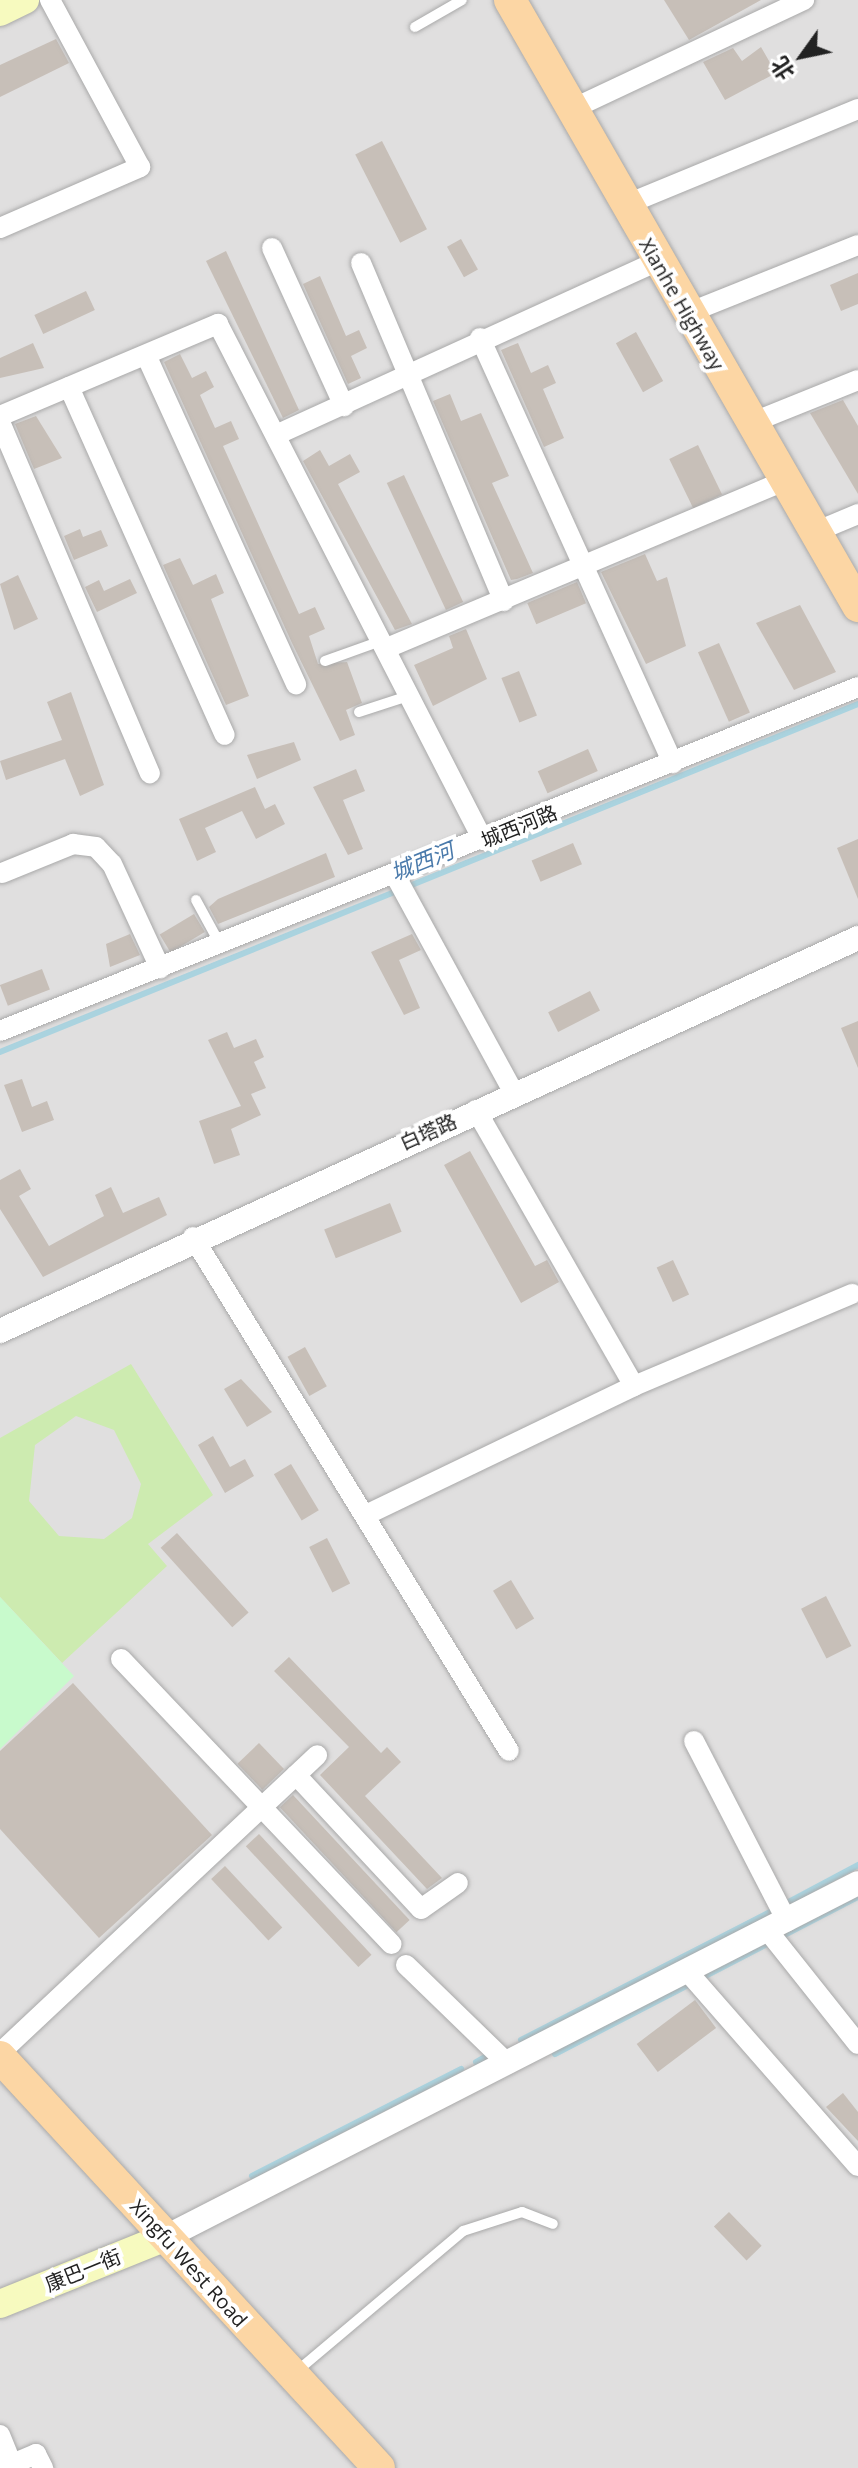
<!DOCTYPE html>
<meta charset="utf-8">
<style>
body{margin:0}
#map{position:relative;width:858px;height:2468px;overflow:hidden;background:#f2efe9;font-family:"Open Sans","Noto Sans SC",sans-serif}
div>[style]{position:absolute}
.residential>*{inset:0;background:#e0dfdf;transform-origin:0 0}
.grass>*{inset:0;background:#cdebb0}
.park>*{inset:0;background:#c8facc}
.stream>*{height:6px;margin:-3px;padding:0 3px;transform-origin:3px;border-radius:3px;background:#aad3df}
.building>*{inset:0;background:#c7bfb8;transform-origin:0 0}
.roads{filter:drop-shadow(0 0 2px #a9a9a9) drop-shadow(0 0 2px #a9a9a9)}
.service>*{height:10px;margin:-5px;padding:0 5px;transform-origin:5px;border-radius:5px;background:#fff}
.minor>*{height:20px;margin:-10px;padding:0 10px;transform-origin:10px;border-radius:10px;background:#fff}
.tertiary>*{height:24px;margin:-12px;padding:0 12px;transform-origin:12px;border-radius:12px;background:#fff}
.secondary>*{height:28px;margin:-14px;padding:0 14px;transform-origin:14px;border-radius:14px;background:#f7fabf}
.primary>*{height:32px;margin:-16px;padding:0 16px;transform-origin:16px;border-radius:16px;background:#fcd6a4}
span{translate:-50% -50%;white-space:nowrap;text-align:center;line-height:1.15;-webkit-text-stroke:8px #fff;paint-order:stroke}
.street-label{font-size:20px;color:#222}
.water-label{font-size:22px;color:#4a7aab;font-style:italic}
.north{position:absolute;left:762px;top:16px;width:80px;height:80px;-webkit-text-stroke:6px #fff;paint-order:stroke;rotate:237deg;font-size:22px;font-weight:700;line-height:32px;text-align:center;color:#222}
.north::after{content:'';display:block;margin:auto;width:28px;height:36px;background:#222;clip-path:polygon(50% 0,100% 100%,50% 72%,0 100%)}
</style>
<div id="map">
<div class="residential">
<div style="left:0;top:0;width:858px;height:2468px"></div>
</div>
<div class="grass">
<div style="clip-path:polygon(evenodd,131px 1364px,213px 1495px,148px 1544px,167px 1566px,62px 1663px,0 1597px,0 1438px,131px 1364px,76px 1416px,114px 1430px,141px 1484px,132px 1518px,104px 1539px,59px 1536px,29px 1501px,35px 1445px,76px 1416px)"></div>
</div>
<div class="park">
<div style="clip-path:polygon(0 1597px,74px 1676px,0 1749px)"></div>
</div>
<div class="stream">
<div style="left:0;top:1052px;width:926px;rotate:-22.08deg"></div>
<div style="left:785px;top:1904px;width:83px;rotate:-28.1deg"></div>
<div style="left:521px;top:2040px;width:284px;rotate:-27.2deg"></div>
<div style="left:555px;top:2054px;width:341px;rotate:-27.4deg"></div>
<div style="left:476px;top:2062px;width:10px;rotate:-29deg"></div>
<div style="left:252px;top:2176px;width:235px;rotate:-27.1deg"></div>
</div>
<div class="building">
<div style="clip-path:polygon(664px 0,761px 0,689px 40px)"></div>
<div style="clip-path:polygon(56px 39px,69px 63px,0 97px,0 65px)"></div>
<div style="clip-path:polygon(761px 47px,776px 73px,725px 100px,703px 62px,733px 48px,742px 61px)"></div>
<div style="left:382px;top:141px;width:99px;height:30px;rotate:63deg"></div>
<div style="left:461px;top:239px;width:35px;height:16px;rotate:61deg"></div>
<div style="clip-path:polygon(226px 251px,299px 410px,283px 418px,206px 261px)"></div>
<div style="clip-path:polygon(858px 273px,858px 304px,841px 311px,830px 285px)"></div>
<div style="clip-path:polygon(320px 276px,346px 336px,359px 330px,367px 348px,351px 356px,361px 378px,348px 384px,303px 284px)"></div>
<div style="left:86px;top:291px;width:21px;height:57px;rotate:65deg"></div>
<div style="left:636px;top:332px;width:56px;height:23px;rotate:61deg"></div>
<div style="clip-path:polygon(33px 343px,44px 368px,0 378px,0 358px)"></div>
<div style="clip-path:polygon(518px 343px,531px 373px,548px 365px,556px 383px,543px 389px,564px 438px,544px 447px,501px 350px)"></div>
<div style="clip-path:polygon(180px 354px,192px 378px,206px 371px,214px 387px,200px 395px,215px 428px,231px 421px,239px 439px,223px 446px,299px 614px,315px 607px,325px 629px,309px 636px,318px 664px,347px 662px,362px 703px,346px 710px,355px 735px,340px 741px,292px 643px,164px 362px)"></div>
<div style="clip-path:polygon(450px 394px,461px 421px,481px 413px,509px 476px,492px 483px,533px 573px,517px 579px,511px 580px,433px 401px)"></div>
<div style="clip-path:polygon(843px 400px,858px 426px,858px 494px,810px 413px)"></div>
<div style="clip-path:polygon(36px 416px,62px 458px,34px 469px,15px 424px)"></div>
<div style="left:698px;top:445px;width:55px;height:32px;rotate:64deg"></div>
<div style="clip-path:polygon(320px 450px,329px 466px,350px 454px,360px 472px,338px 484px,412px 624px,395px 630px,303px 461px)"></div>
<div style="left:404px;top:475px;width:140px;height:19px;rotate:65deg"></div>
<div style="clip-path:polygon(80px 529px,83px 537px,101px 530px,108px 546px,74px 560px,64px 536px)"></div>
<div style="clip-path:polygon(645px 554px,657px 581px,667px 577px,686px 646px,646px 664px,601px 572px)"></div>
<div style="clip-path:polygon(180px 558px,193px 585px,216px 574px,224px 593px,211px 599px,249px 696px,226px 705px,163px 565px)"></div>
<div style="clip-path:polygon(18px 575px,38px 619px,14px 630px,0 584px)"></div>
<div style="clip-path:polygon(130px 579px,137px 593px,97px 612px,85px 587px,99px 580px,104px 591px)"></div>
<div style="left:577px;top:582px;width:23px;height:54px;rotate:67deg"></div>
<div style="clip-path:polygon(800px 605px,836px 672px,794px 690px,756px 623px)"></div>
<div style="clip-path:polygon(466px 629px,487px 679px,433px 706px,414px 665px,453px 648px,449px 636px)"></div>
<div style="left:719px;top:643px;width:76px;height:23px;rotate:66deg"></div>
<div style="left:519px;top:671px;width:48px;height:19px;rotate:68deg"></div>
<div style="clip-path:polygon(71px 692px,104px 785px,80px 796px,65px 759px,6px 780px,0 761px,62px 740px,47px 702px)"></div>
<div style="clip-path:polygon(294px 742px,301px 760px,257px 779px,247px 755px)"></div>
<div style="left:588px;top:749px;width:24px;height:55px;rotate:66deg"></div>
<div style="clip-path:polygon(356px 769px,365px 791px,343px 800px,363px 849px,348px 855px,313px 787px)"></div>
<div style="clip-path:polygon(255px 787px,265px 809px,275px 804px,285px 824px,256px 839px,242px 811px,205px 828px,216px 852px,197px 861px,179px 819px)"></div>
<div style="clip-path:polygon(858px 839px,858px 899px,837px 848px)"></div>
<div style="left:573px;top:843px;width:23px;height:45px;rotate:67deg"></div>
<div style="clip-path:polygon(326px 853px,335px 877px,218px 924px,209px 907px,218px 899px)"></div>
<div style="left:194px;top:914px;width:21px;height:40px;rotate:59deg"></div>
<div style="clip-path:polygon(130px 934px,140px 955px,110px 967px,106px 944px)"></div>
<div style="clip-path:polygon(412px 934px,421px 950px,399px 960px,420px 1008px,404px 1015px,371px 952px)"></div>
<div style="left:42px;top:969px;width:22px;height:45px;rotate:69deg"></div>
<div style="left:590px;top:991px;width:22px;height:47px;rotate:63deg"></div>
<div style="clip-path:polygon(858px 1021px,858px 1068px,841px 1028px)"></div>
<div style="clip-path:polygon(227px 1032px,234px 1048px,256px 1039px,264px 1057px,254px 1062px,266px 1088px,251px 1094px,261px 1115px,231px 1129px,240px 1155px,214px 1164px,199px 1121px,241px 1106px,208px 1040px)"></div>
<div style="clip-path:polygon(22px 1079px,32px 1107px,47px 1101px,54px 1120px,22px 1132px,4px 1085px)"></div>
<div style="clip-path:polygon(470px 1151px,535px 1266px,547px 1260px,559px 1282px,521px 1303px,444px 1165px)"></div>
<div style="clip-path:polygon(20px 1169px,31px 1189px,19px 1196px,49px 1246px,104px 1216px,95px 1195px,111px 1187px,123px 1213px,159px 1197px,167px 1215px,43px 1277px,0 1209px,0 1180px)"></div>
<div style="left:390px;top:1203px;width:31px;height:71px;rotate:68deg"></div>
<div style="left:673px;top:1260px;width:38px;height:18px;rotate:65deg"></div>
<div style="left:305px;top:1347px;width:45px;height:20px;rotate:61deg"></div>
<div style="clip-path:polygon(241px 1379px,272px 1412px,247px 1427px,224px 1389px)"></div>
<div style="clip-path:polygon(213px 1436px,230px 1467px,245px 1459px,254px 1476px,225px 1493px,198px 1445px)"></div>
<div style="left:291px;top:1464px;width:54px;height:20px;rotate:59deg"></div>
<div style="left:177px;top:1533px;width:107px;height:22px;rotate:48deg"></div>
<div style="left:327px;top:1538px;width:51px;height:20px;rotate:63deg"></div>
<div style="left:511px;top:1580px;width:45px;height:21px;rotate:59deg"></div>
<div style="left:826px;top:1596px;width:56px;height:28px;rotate:63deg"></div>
<div style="clip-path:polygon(289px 1657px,381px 1753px,387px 1747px,401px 1762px,365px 1796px,442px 1878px,427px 1889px,320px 1775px,349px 1747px,274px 1671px)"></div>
<div style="clip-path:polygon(73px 1683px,212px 1835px,99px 1938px,0 1829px,0 1751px)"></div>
<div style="left:259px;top:1743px;width:36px;height:30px;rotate:46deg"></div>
<div style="left:293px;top:1795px;width:171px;height:18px;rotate:47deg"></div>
<div style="left:259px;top:1834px;width:165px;height:18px;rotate:47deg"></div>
<div style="left:225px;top:1866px;width:84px;height:19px;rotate:47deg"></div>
<div style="left:695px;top:2000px;width:35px;height:73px;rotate:53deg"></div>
<div style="clip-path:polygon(843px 2093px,858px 2112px,858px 2141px,826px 2107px)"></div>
<div style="left:729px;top:2212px;width:47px;height:21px;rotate:46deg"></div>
</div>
<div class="roads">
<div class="service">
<div style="left:415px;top:27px;width:54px;rotate:-29.9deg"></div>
<div style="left:325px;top:661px;width:59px;rotate:-19.7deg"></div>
<div style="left:359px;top:712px;width:55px;rotate:-18.1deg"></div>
<div style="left:196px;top:900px;width:50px;rotate:61.4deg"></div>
<div style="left:297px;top:2371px;width:217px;rotate:-40.1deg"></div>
<div style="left:463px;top:2231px;width:62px;rotate:-17.9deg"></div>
<div style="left:522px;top:2212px;width:33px;rotate:21deg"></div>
</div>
<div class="minor">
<div style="left:570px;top:110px;width:259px;rotate:-25.2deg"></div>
<div style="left:625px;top:205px;width:252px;rotate:-22.4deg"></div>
<div style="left:0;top:228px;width:153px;rotate:-23.5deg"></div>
<div style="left:140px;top:167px;width:190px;rotate:-118.3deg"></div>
<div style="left:272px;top:248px;width:174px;rotate:65.5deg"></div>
<div style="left:361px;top:263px;width:367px;rotate:67.1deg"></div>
<div style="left:688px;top:313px;width:183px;rotate:-21.8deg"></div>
<div style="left:480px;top:338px;width:467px;rotate:65.6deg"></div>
<div style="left:146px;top:355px;width:362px;rotate:65.5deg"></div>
<div style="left:69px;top:387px;width:381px;rotate:65.9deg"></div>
<div style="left:0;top:416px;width:237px;rotate:-22.9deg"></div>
<div style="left:218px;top:324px;width:580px;rotate:62.82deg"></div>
<div style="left:0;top:422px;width:382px;rotate:66.9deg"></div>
<div style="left:751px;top:423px;width:115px;rotate:-21.9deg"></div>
<div style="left:276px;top:435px;width:419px;rotate:-24.5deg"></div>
<div style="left:815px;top:532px;width:47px;rotate:-22.7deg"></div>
<div style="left:387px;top:648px;width:432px;rotate:-22.8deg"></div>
<div style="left:2px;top:873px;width:77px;rotate:-22.2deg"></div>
<div style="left:73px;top:844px;width:23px;rotate:7deg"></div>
<div style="left:96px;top:847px;width:23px;rotate:47deg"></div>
<div style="left:112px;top:864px;width:115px;rotate:65.2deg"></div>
<div style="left:395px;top:875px;width:248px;rotate:61.4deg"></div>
<div style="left:0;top:1031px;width:924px;rotate:-21.85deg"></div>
<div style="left:476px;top:1110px;width:318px;rotate:60.2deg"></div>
<div style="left:193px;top:1237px;width:603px;rotate:58.42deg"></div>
<div style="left:366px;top:1515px;width:297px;rotate:-25.7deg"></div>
<div style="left:634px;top:1386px;width:237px;rotate:-22.9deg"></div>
<div style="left:121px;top:1659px;width:393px;rotate:46.5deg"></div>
<div style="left:694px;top:1741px;width:203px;rotate:62.7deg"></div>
<div style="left:296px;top:1775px;width:183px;rotate:47deg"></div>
<div style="left:421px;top:1909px;width:45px;rotate:-35.1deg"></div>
<div style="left:768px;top:1931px;width:144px;rotate:51.5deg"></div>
<div style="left:406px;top:1965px;width:142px;rotate:44.1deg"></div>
<div style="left:687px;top:1971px;width:259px;rotate:48.8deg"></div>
<div style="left:0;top:2053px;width:435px;rotate:-43.2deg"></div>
<div style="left:0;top:2435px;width:31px;rotate:68deg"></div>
<div style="left:3px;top:2468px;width:36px;rotate:-23deg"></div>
<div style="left:36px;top:2454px;width:16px;rotate:63deg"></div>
</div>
<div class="tertiary">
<div style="left:0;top:1331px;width:944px;rotate:-24.61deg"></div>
<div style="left:166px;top:2237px;width:777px;rotate:-27.09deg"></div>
</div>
<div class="secondary">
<div style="left:0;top:12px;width:28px;rotate:-26deg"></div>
<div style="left:0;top:2304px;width:179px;rotate:-22deg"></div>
</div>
<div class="primary">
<div style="left:510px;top:0;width:699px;rotate:60.13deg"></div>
<div style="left:0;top:2057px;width:559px;rotate:47.32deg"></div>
</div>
</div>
<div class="street-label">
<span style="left:682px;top:304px;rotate:60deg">Xianhe Highway</span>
<span style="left:519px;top:826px;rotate:-22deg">城西河路</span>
<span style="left:428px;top:1132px;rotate:-24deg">白塔路</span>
<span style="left:189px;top:2263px;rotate:48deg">Xingfu West Road</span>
<span style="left:83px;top:2270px;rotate:-22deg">康巴一街</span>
</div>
<div class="water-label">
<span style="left:422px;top:861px;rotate:-22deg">城西河</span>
</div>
<div class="north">北</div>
</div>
